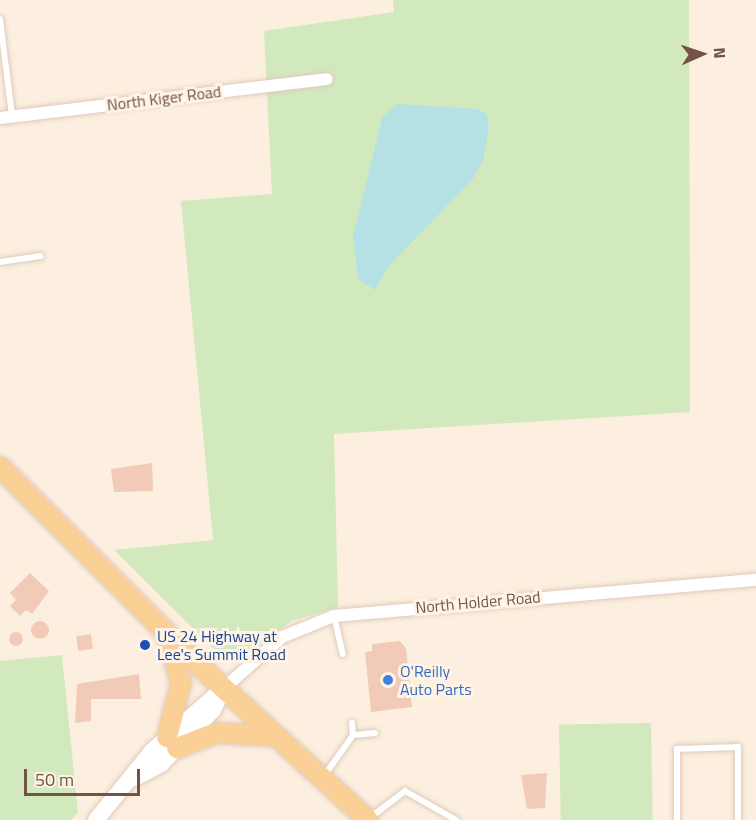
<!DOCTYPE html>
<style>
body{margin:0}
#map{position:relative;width:756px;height:820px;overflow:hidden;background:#fcefdf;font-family:"Titillium Web",sans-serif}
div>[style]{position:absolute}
.green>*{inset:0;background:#d2e9be;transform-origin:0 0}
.water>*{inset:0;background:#b5e1e5}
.building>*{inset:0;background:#f1cbb7;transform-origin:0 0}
.round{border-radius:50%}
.roads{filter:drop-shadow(0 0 2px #dfcabc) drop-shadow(0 0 2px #dfcabc)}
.lane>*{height:6px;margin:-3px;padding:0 3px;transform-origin:3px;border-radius:3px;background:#fff}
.street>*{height:12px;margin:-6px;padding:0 6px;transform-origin:6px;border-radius:6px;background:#fff}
.secondary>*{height:16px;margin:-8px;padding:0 8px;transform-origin:8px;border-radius:8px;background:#fff}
.primary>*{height:20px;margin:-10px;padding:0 10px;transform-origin:10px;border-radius:10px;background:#fbd097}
.dots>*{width:16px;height:16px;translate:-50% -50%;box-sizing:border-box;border:3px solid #fff3e5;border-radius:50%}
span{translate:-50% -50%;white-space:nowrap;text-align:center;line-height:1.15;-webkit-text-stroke:6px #fff3e5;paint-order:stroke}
.street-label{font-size:16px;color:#725447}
.transit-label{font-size:16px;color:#164399}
.left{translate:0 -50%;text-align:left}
.shop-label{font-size:16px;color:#366cbe}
.north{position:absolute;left:672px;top:24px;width:60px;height:60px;-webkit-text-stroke:4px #fff3e5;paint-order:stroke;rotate:87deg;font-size:16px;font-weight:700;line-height:24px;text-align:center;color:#725447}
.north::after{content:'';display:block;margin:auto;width:21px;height:27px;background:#725447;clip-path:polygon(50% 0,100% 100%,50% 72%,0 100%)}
.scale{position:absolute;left:24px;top:769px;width:116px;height:27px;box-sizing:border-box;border:3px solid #725447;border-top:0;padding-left:8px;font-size:18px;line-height:21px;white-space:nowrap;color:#725447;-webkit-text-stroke:4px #fff3e5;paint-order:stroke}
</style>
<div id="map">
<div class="green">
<div style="clip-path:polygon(393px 0,689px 0,690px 412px,334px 434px,338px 607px,292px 621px,234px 661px,221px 656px,114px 550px,213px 540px,181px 201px,272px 194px,264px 31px,394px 12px)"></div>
<div style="clip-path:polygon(62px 655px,78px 813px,71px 820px,0 820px,0 661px)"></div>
<div style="left:651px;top:723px;width:97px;height:92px;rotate:89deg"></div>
</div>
<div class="water">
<div style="clip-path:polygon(397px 104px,478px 109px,487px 115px,489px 129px,483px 160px,472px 180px,388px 267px,375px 290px,358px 279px,353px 237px,382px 118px)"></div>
</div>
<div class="building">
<div style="clip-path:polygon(152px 463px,153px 491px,114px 492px,111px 469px)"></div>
<div style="clip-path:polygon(30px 573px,49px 591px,32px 614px,26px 610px,20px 616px,10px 606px,16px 600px,10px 593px)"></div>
<div class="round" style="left:31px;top:621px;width:18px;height:18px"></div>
<div class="round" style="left:9px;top:632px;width:14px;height:14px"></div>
<div style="left:91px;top:634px;width:15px;height:15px;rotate:82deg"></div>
<div style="clip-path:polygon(400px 641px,406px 648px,412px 707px,371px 712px,365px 652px,372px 651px,372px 644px)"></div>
<div style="clip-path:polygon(139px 674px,141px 699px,91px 699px,91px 721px,75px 723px,77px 684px)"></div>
<div style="clip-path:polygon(547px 773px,545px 808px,527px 809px,521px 775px)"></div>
</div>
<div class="roads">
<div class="lane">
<div style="left:0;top:19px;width:98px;rotate:82.9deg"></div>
<div style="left:0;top:262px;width:41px;rotate:-8.3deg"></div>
<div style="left:334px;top:616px;width:39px;rotate:77deg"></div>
<div style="left:352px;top:723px;width:12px;rotate:85deg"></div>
<div style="left:353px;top:735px;width:22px;rotate:-5deg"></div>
<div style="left:324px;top:776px;width:50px;rotate:-54.7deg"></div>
<div style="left:371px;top:817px;width:43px;rotate:-37.4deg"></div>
<div style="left:405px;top:791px;width:59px;rotate:29.6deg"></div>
<div style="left:677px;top:820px;width:71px;rotate:-90deg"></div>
<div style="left:677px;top:749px;width:61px;rotate:-1.9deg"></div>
<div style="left:738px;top:747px;width:73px;rotate:90deg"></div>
</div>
<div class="street">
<div style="left:0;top:118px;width:329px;rotate:-6.8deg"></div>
<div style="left:224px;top:688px;width:77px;rotate:-41.3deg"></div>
<div style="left:282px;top:637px;width:56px;rotate:-22deg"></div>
<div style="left:334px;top:616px;width:424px;rotate:-4.9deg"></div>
</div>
<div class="secondary">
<div style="left:135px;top:778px;width:30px;rotate:-28deg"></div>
<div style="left:161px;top:764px;width:75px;rotate:-46.1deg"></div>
<div style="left:213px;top:710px;width:23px;rotate:-65deg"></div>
<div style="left:96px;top:820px;width:89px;rotate:-50.9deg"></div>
<div style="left:152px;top:751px;width:96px;rotate:-41.2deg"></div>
</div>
<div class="primary">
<div style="left:0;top:467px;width:292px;rotate:44.9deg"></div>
<div style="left:207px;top:673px;width:218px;rotate:42.4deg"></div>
<div style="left:167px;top:636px;width:49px;rotate:73.4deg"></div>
<div style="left:181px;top:683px;width:56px;rotate:104.5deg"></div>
<div style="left:177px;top:748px;width:42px;rotate:-21deg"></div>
<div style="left:216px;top:733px;width:59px;rotate:2.9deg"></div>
</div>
</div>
<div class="dots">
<div style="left:145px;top:645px;background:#1a4fb4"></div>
<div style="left:388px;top:680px;background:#3f7fe0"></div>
</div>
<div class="street-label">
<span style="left:164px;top:98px;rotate:-7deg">North Kiger Road</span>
<span style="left:478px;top:602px;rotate:-5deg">North Holder Road</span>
</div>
<div class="transit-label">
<span class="left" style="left:157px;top:645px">US 24 Highway at<br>Lee's Summit Road</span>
</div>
<div class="shop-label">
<span class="left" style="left:400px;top:680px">O'Reilly<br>Auto Parts</span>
</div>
<div class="north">N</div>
<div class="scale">50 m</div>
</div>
